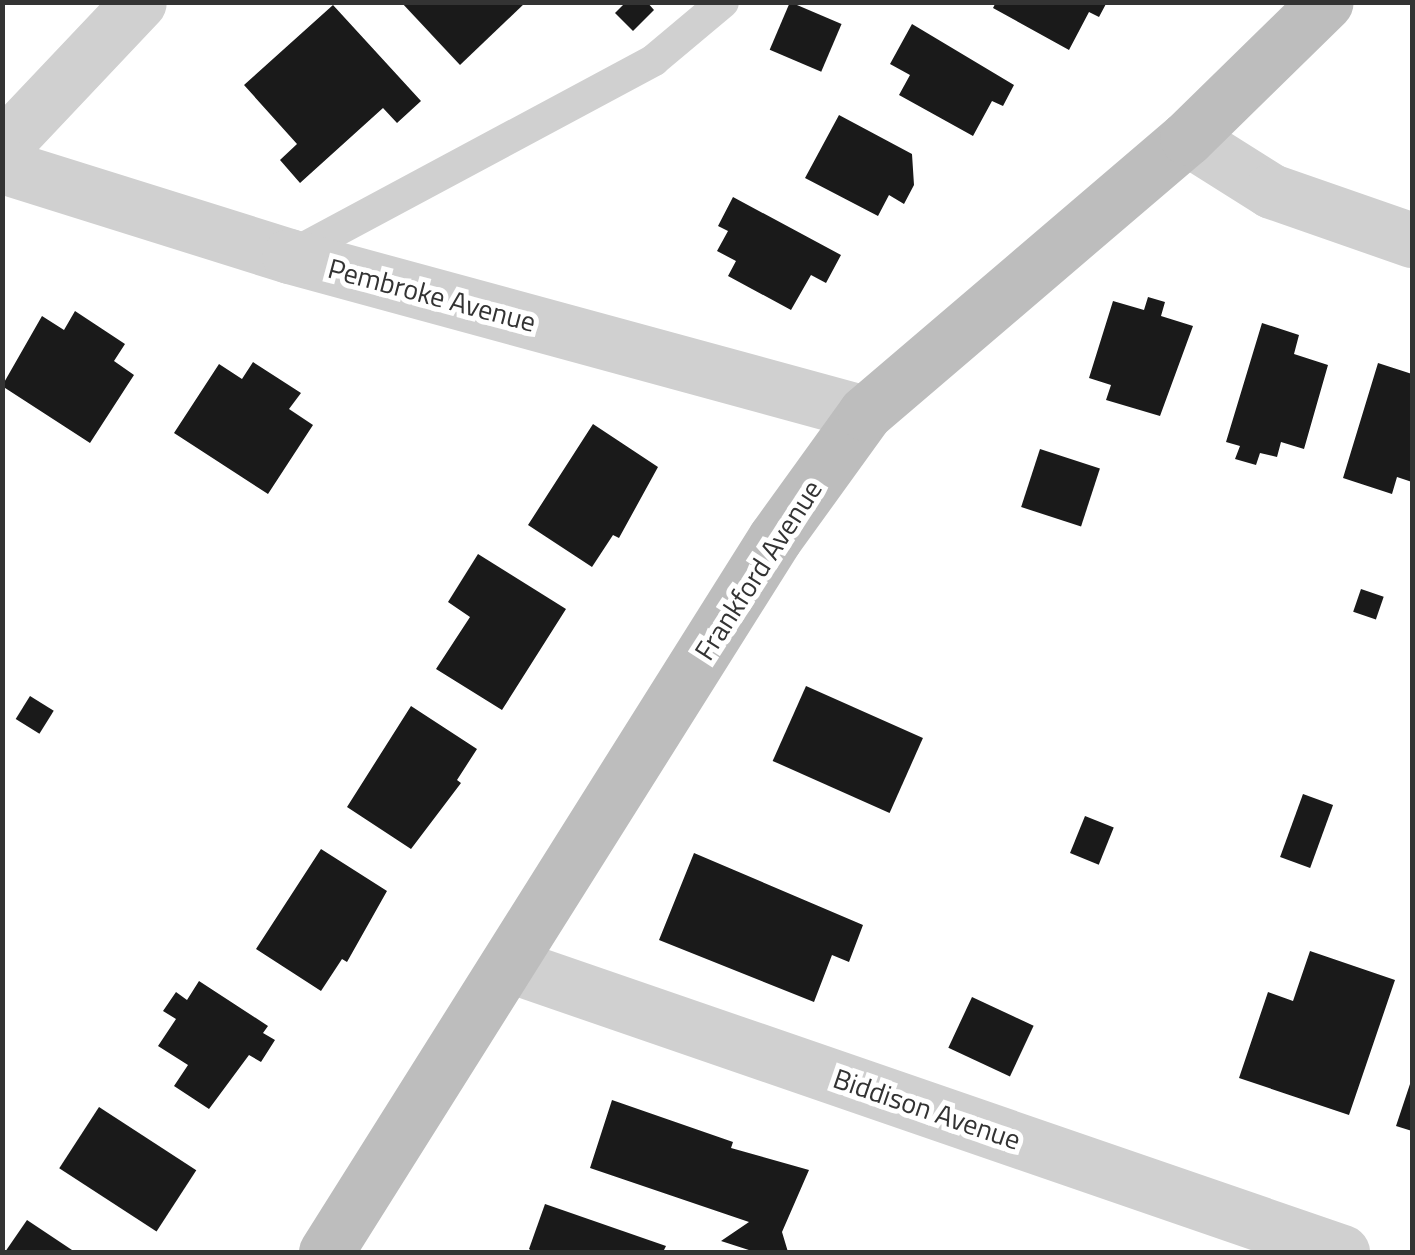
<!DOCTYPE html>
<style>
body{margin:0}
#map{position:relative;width:1415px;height:1255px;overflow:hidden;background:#fff;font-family:"Titillium Web",sans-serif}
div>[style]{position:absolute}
.building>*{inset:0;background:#1a1a1a;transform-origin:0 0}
.lane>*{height:32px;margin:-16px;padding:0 16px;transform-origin:16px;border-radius:16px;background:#d0d0d0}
.street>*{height:55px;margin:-27.5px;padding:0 27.5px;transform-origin:27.5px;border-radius:27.5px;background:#d0d0d0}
.secondary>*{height:55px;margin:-27.5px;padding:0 27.5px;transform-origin:27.5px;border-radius:27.5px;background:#bdbdbd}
span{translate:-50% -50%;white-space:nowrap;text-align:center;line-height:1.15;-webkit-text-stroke:10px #fff;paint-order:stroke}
.street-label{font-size:28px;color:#333}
.frame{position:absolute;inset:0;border:5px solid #333;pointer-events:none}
</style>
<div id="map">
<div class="building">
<div style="clip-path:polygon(401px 2px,526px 2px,460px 65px)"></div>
<div style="clip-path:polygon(626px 2px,647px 2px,654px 10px,633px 31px,615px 13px)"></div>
<div style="left:790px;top:2px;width:56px;height:52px;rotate:23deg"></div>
<div style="clip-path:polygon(996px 2px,1107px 2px,1099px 17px,1089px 12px,1069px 50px,993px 8px)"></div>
<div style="clip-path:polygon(333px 5px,421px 101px,397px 123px,383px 108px,300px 183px,280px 160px,297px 144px,244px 85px)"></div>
<div style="clip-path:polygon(912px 24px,1014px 85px,1003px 106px,992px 101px,973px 136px,899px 95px,910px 75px,890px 64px)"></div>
<div style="clip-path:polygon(839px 115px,912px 154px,914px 185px,904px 204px,889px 195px,878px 216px,805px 178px)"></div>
<div style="clip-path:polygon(733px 197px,841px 255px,826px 283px,811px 275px,791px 310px,728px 276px,736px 261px,717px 251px,728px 231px,718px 226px)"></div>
<div style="clip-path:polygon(1148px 297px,1165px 302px,1161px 316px,1193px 326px,1160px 416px,1106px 400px,1111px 385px,1089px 378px,1113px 301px,1144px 310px)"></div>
<div style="clip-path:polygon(75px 311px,125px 344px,114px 361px,134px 375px,90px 443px,2px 386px,42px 316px,64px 330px)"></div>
<div style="clip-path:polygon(1262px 323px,1299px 335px,1294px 354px,1328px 365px,1304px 449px,1281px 442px,1277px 457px,1260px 453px,1256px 465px,1235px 459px,1240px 446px,1226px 442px)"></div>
<div style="clip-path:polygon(253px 362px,301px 393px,289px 409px,313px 425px,268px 494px,174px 433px,219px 364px,242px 379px)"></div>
<div style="clip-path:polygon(1378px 363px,1412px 374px,1412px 482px,1397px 477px,1392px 494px,1343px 478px)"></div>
<div style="clip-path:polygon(593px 424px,658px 467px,619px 538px,613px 535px,592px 567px,528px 525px)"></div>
<div style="left:1040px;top:449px;width:63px;height:61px;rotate:18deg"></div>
<div style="clip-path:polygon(478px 554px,566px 609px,502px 710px,436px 669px,470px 617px,448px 602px)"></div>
<div style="left:1361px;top:589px;width:24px;height:24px;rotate:19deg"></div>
<div style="left:806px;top:686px;width:128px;height:82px;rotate:24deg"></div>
<div style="left:30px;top:696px;width:28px;height:27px;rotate:32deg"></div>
<div style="clip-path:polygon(411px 706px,477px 749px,457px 780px,461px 783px,411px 849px,347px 807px)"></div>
<div style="left:1303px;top:794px;width:32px;height:67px;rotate:20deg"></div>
<div style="left:1085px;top:816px;width:31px;height:40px;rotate:22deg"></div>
<div style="clip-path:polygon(321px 849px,387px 891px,347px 962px,342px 959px,321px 991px,256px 949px)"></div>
<div style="clip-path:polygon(694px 853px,863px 925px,849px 962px,832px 955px,814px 1002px,659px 940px)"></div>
<div style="clip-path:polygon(1310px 951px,1395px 980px,1349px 1115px,1239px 1078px,1268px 992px,1293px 1001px)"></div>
<div style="clip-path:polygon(199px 981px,268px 1026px,263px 1033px,275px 1040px,261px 1062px,249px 1055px,209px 1109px,174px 1086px,188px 1065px,158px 1046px,176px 1019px,163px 1011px,176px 992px,187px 1000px)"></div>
<div style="left:972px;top:997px;width:68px;height:56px;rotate:25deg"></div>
<div style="clip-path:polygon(1412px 1078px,1412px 1131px,1396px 1126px)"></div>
<div style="clip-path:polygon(612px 1100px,733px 1142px,731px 1148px,809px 1170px,782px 1232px,788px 1252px,755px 1252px,721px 1241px,749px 1222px,590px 1168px)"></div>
<div style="left:99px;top:1107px;width:116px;height:73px;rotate:33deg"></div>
<div style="clip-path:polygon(545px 1204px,666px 1246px,663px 1252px,533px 1252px,529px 1249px)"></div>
<div style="clip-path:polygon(27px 1220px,75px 1252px,5px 1252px)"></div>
</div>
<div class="lane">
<div style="left:289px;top:256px;width:414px;rotate:-28.2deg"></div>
<div style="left:654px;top:60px;width:90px;rotate:-40deg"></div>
</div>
<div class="street">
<div style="left:1187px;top:138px;width:99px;rotate:32.2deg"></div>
<div style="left:1271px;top:191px;width:149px;rotate:19.2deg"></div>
<div style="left:2px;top:147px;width:199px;rotate:-46.6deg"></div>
<div style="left:2px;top:166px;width:301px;rotate:17.4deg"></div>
<div style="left:289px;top:256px;width:597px;rotate:15.25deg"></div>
<div style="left:512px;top:966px;width:878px;rotate:19.01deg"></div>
</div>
<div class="secondary">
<div style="left:326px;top:1252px;width:843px;rotate:-57.84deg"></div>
<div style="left:775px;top:538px;width:154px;rotate:-54.2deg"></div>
<div style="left:865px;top:413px;width:423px;rotate:-40.5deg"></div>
<div style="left:1187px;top:138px;width:194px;rotate:-44.4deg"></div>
</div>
<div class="street-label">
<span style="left:432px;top:295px;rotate:15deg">Pembroke Avenue</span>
<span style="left:758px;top:570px;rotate:-57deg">Frankford Avenue</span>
<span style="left:927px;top:1109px;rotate:19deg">Biddison Avenue</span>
</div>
<div class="frame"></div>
</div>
